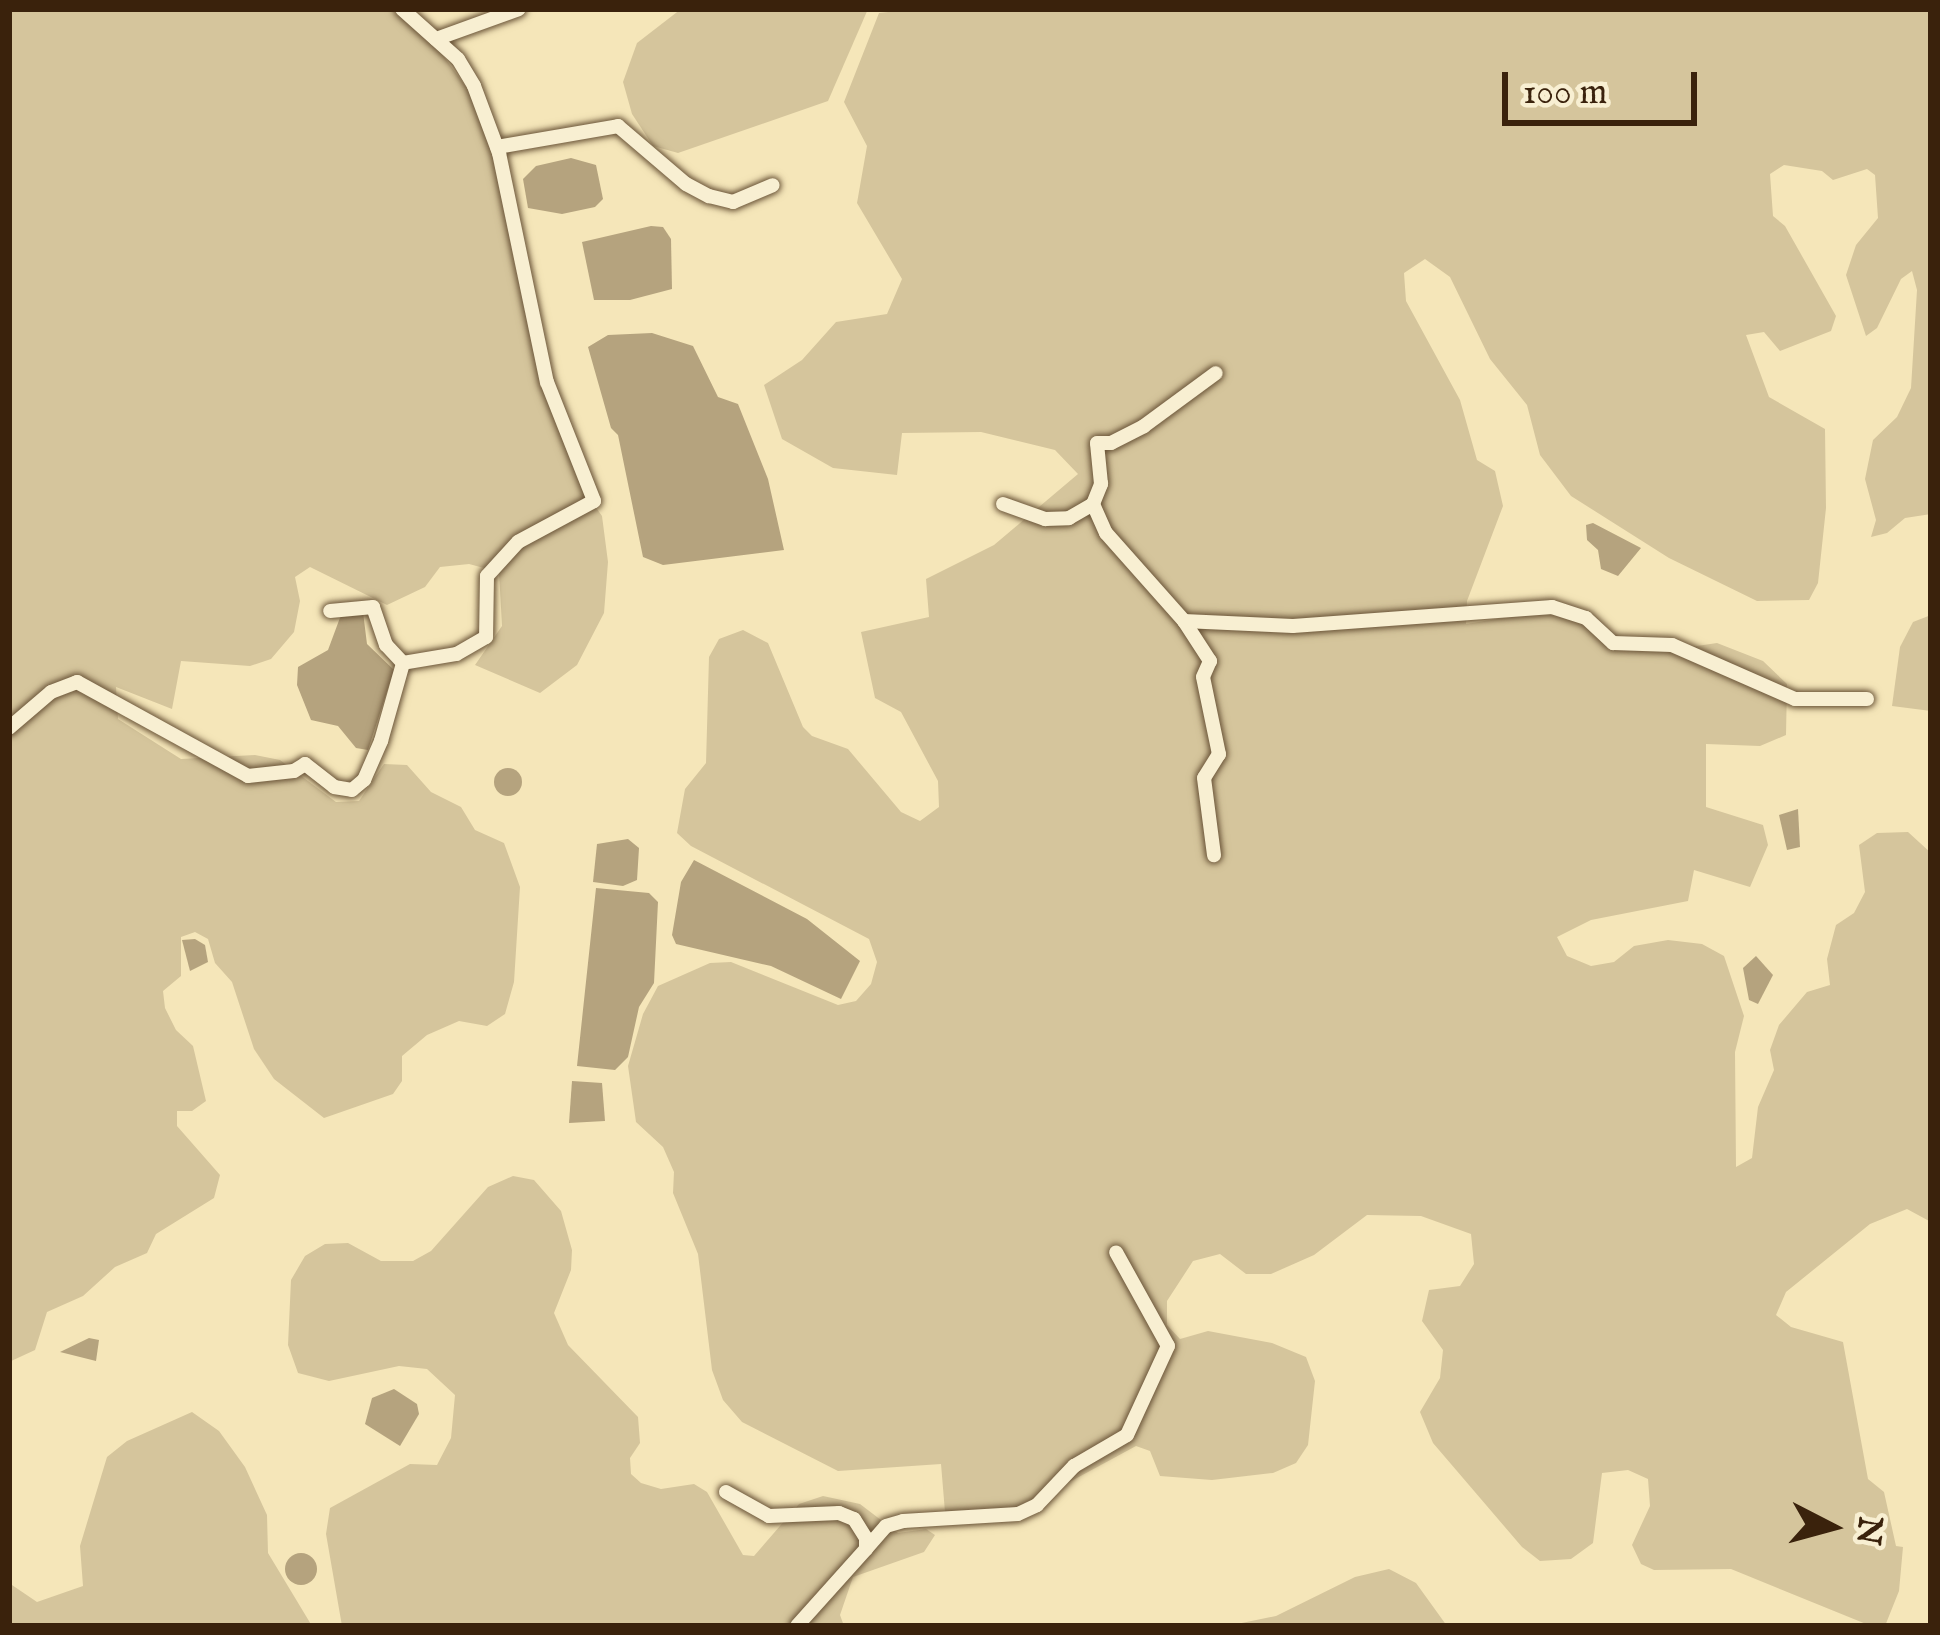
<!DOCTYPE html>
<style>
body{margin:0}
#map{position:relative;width:1940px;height:1635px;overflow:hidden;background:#f5e6b9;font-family:"IM FELL English",serif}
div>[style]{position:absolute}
.green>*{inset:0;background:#d5c59c}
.water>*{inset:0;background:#b5a37e}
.round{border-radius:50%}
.roads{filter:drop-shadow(0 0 3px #695337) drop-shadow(0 0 3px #695337)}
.minor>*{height:14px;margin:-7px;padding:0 7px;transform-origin:7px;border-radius:7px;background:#f8efd2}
span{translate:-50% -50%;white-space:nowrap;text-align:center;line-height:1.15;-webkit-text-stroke:12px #f8efd2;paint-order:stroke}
.frame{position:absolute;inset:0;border:12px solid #3a220c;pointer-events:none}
.north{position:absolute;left:1772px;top:1467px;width:120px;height:120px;-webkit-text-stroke:9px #f8efd2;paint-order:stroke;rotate:96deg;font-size:33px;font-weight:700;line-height:48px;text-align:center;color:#3a220c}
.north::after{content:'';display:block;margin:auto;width:42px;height:54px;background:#3a220c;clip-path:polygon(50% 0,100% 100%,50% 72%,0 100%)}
.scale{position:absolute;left:1502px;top:72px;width:195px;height:54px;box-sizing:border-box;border:6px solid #3a220c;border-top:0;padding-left:15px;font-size:36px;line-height:42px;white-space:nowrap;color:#3a220c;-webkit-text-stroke:9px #f8efd2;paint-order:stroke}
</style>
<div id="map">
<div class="green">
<div style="clip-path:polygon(9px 9px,393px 9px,436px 46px,469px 91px,496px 157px,536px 363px,584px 491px,602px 516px,608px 562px,604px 613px,577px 665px,540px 693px,475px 665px,502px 626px,499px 572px,469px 564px,440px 567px,425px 587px,387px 605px,310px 567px,295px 577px,300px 601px,294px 632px,271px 659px,250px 666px,181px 661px,172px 709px,116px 687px,118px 719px,181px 759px,255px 755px,280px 760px,336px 802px,359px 801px,384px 764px,407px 765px,431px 792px,461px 807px,475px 830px,504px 843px,520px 887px,514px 982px,505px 1014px,487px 1026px,459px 1021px,427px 1035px,402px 1056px,402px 1081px,393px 1094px,324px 1118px,274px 1079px,254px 1049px,232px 982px,215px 963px,208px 939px,195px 932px,181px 937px,181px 976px,163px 991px,165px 1008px,176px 1030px,193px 1046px,206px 1101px,192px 1111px,177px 1111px,177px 1126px,220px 1175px,214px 1198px,156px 1234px,147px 1253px,115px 1267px,83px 1296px,47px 1312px,35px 1350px,9px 1362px)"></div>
<div style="clip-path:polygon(681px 9px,868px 9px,828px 101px,678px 153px,653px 146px,632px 114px,623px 82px,637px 43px)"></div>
<div style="clip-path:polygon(916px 9px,1931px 9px,1931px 514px,1905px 518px,1887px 533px,1871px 537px,1876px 520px,1865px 479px,1873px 440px,1897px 417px,1911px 388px,1917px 290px,1912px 271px,1901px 279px,1877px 328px,1866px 336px,1846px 275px,1856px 245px,1878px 218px,1875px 175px,1867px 169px,1833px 180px,1822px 171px,1784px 165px,1770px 174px,1773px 216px,1785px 226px,1836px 316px,1831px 331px,1780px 351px,1764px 332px,1746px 335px,1769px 397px,1825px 429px,1826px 508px,1818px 583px,1809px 600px,1757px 601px,1669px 558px,1571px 496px,1540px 455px,1527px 405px,1490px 359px,1450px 277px,1425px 259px,1404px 273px,1406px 301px,1460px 400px,1477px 460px,1495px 471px,1503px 506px,1467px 601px,1466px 624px,1545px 611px,1587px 625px,1612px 648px,1663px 651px,1717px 643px,1763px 661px,1787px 684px,1786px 735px,1760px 746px,1706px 744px,1706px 807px,1763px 825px,1768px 845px,1750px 887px,1694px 870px,1688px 901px,1591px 920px,1557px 937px,1567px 956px,1591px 966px,1614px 962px,1634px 946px,1668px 940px,1702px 944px,1724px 956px,1744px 1016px,1735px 1052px,1736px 1167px,1752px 1158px,1758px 1107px,1774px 1070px,1770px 1050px,1779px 1025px,1807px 992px,1830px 985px,1827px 959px,1836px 925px,1854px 913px,1865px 892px,1859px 845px,1877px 833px,1908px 832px,1931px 853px,1931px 1222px,1907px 1209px,1870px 1224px,1786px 1292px,1776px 1315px,1791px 1327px,1843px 1342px,1868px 1479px,1884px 1492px,1896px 1546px,1903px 1547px,1899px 1591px,1885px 1626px,1871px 1626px,1731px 1569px,1654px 1570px,1641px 1564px,1632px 1545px,1650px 1506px,1648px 1479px,1628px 1470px,1602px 1473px,1593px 1543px,1571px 1559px,1540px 1561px,1522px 1547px,1433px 1443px,1420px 1412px,1440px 1378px,1443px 1350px,1422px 1321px,1429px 1290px,1460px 1286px,1474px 1264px,1471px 1234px,1421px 1216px,1367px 1215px,1314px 1255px,1271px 1274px,1246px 1274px,1220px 1254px,1193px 1261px,1167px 1301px,1167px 1325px,1180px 1339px,1208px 1331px,1272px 1343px,1306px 1357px,1315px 1381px,1308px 1445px,1296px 1463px,1273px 1473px,1212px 1480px,1160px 1476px,1150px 1451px,1136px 1446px,1016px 1511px,945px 1512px,941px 1464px,838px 1471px,742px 1422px,723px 1400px,712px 1370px,698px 1254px,673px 1193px,674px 1172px,663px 1147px,636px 1122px,628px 1066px,643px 1014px,658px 986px,710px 963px,731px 962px,838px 1005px,856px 1001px,871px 984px,877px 962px,869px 939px,691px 846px,677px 833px,685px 789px,706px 763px,709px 657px,719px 639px,743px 630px,768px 643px,803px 727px,812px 736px,848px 749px,901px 812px,920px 821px,939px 807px,938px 781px,901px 712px,875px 698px,861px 632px,929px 617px,926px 579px,994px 545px,1078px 474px,1055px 450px,981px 432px,902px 433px,897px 475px,833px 468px,782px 439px,764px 385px,802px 360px,836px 322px,887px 314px,902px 279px,857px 203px,867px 146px,844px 102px,879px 13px)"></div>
<div style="clip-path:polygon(1931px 615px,1931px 711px,1892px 706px,1900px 647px,1913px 622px)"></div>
<div style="clip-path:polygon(513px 1176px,534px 1180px,561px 1211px,572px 1250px,571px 1270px,554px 1313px,568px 1345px,638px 1417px,640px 1443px,630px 1458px,631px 1474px,641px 1483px,661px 1489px,694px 1484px,707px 1492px,743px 1555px,754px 1556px,799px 1504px,823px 1496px,860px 1504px,898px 1533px,926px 1529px,935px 1535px,924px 1552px,853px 1577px,840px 1615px,844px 1626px,342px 1626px,326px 1534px,330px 1508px,410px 1464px,437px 1465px,451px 1438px,455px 1395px,427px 1369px,399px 1366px,329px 1381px,298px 1373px,288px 1345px,291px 1280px,305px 1256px,325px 1244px,348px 1243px,381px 1261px,413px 1261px,431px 1251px,488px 1187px)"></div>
<div style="clip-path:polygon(192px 1412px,219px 1431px,245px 1467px,267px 1515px,268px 1553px,312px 1626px,9px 1626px,9px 1583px,37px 1602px,83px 1586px,80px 1546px,107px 1457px,127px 1441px)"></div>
<div style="clip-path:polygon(1389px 1569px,1416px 1583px,1447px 1626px,1227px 1626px,1276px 1616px,1355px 1577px)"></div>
</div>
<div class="water">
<div style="clip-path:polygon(571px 158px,596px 165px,603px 199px,595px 207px,562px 214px,528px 208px,523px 179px,536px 166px)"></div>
<div style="clip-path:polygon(651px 226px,663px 227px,671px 239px,672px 289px,630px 300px,594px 300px,582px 242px)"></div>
<div style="clip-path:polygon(652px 333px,693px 346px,718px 397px,738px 404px,768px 479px,784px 550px,663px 565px,643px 557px,618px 435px,611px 428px,588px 347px,608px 335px)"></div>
<div style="clip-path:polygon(1593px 523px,1641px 548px,1618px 576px,1601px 569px,1598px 550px,1587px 540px,1586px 525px)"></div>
<div style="clip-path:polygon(363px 612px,367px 644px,394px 670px,368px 750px,356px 748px,338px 726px,311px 720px,297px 685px,298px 667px,328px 650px,341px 615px)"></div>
<div class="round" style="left:494px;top:768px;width:28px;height:28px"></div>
<div style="clip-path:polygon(1798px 809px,1800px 847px,1787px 850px,1779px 815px)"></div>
<div style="clip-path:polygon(628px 839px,639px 848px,637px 880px,623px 886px,593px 882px,597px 844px)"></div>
<div style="clip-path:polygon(694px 860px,807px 919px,860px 961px,841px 999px,771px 966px,676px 944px,672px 935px,681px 882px)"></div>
<div style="clip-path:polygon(596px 888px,649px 893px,658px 902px,654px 983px,639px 1007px,628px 1057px,615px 1070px,577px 1066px)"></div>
<div style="clip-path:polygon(195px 939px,205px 945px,208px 962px,190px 971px,182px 940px)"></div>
<div style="clip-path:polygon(1756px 956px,1773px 975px,1758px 1004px,1749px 1000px,1743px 968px)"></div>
<div style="clip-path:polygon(572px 1081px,602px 1083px,605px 1121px,569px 1123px)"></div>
<div style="clip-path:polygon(89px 1338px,99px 1340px,96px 1361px,60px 1352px)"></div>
<div style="clip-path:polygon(394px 1389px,417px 1404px,419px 1414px,400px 1446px,365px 1424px,372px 1398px)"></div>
<div class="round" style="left:285px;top:1553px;width:32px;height:32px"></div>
</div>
<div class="roads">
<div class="minor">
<div style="left:402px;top:9px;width:75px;rotate:41.8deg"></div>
<div style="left:458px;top:59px;width:31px;rotate:59deg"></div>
<div style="left:474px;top:86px;width:72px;rotate:69.5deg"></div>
<div style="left:499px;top:153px;width:234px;rotate:78.2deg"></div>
<div style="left:547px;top:382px;width:128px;rotate:68.4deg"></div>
<div style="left:594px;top:501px;width:86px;rotate:151.7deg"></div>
<div style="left:518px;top:542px;width:46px;rotate:132.4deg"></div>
<div style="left:487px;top:576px;width:61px;rotate:90.9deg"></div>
<div style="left:486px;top:637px;width:34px;rotate:150deg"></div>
<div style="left:456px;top:654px;width:54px;rotate:170.4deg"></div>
<div style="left:436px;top:39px;width:88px;rotate:-19.9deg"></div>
<div style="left:497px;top:147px;width:123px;rotate:-9.8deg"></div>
<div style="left:618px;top:126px;width:89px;rotate:40.5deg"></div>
<div style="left:686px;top:184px;width:26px;rotate:28deg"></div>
<div style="left:709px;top:196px;width:25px;rotate:14deg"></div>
<div style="left:733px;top:202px;width:43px;rotate:-23deg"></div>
<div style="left:1003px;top:504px;width:45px;rotate:19.7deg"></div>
<div style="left:1045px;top:519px;width:24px;rotate:-2deg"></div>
<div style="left:1069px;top:518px;width:28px;rotate:-30deg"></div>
<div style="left:1093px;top:504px;width:22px;rotate:-68deg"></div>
<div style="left:1101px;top:484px;width:41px;rotate:-95.6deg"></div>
<div style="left:1097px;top:443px;width:14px"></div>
<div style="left:1111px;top:443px;width:37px;rotate:-27deg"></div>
<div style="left:1144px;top:426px;width:89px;rotate:-36.4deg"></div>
<div style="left:1093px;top:504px;width:32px;rotate:66deg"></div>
<div style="left:1106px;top:533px;width:118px;rotate:48.4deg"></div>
<div style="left:1184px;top:621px;width:109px;rotate:2.6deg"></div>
<div style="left:1293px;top:626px;width:260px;rotate:-4.2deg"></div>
<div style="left:1552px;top:607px;width:36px;rotate:18deg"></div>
<div style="left:1586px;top:618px;width:37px;rotate:43deg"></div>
<div style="left:1613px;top:643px;width:59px;rotate:1.9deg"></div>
<div style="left:1672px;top:645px;width:134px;rotate:23.7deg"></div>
<div style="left:1795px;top:699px;width:72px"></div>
<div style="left:1184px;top:621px;width:48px;rotate:57deg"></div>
<div style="left:1210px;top:661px;width:17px;rotate:114deg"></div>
<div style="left:1203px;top:677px;width:79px;rotate:78.3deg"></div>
<div style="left:1219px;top:754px;width:28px;rotate:122deg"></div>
<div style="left:1204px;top:778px;width:78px;rotate:82.6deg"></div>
<div style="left:9px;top:728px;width:55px;rotate:-40.6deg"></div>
<div style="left:51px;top:692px;width:28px;rotate:-21deg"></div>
<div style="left:77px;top:682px;width:195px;rotate:28.8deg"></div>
<div style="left:248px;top:776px;width:46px;rotate:-6.2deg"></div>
<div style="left:294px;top:771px;width:13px;rotate:-32deg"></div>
<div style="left:305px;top:764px;width:37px;rotate:38deg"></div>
<div style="left:334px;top:787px;width:18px;rotate:9deg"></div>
<div style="left:352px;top:790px;width:16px;rotate:-40deg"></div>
<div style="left:364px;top:780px;width:43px;rotate:-66.4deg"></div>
<div style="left:381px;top:741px;width:81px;rotate:-74.2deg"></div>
<div style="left:403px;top:663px;width:25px;rotate:-133deg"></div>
<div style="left:386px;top:645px;width:40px;rotate:-108.9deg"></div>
<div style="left:373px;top:607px;width:43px;rotate:174.7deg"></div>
<div style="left:726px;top:1492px;width:49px;rotate:29.2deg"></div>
<div style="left:769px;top:1516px;width:70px;rotate:-2.5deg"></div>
<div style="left:839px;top:1513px;width:16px;rotate:22deg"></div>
<div style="left:854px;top:1519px;width:22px;rotate:58deg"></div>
<div style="left:866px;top:1538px;width:11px;rotate:90deg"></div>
<div style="left:866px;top:1549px;width:103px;rotate:131.9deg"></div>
<div style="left:866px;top:1549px;width:30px;rotate:-49deg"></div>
<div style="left:886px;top:1526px;width:18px;rotate:-16deg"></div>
<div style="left:903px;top:1521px;width:115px;rotate:-3.5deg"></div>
<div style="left:1018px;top:1514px;width:21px;rotate:-25deg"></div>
<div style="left:1037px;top:1505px;width:54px;rotate:-46.5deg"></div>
<div style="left:1074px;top:1466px;width:61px;rotate:-30.3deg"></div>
<div style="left:1127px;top:1435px;width:98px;rotate:-65.3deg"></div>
<div style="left:1168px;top:1346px;width:107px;rotate:-119deg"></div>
</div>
</div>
<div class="frame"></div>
<div class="north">N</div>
<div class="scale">100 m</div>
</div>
